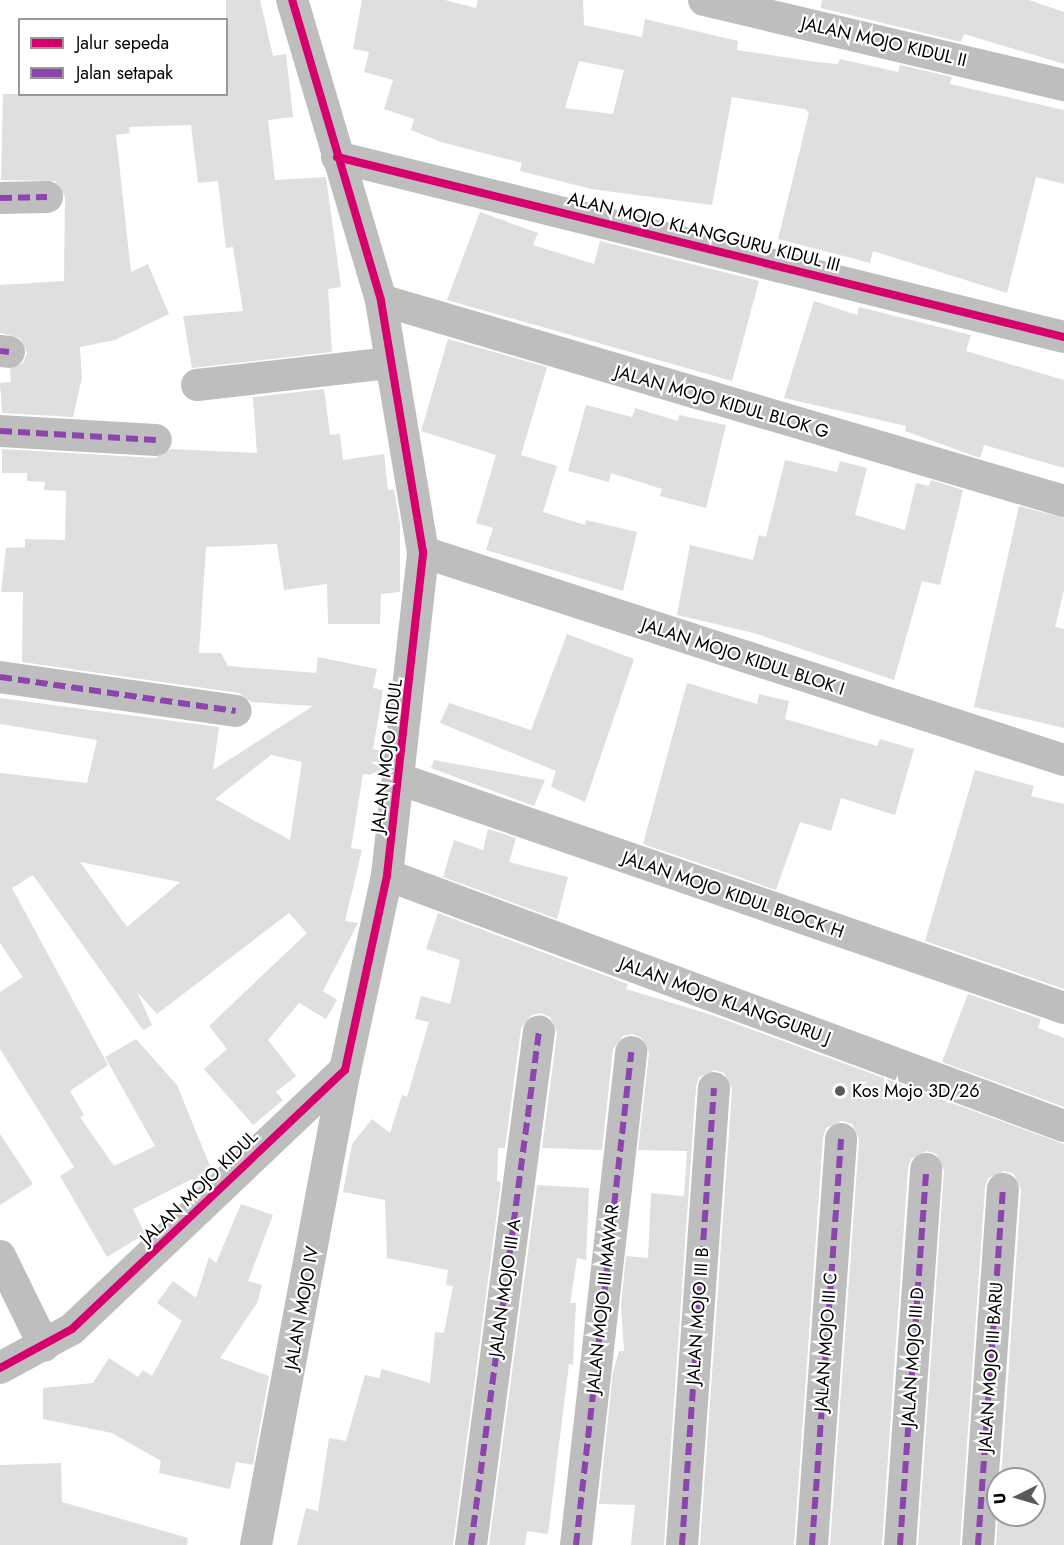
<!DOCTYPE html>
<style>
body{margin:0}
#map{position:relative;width:1064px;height:1545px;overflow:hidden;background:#fff;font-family:Jost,sans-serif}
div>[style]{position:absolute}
.building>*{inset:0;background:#dfdfdf}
.minor>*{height:32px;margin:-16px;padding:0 16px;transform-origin:16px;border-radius:16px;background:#bebebe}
.quiet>*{height:6px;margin-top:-3px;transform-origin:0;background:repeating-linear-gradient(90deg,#8e44ad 0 12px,transparent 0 18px)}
.cycleway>*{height:8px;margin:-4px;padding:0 4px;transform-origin:4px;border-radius:4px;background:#d6006c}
.dots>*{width:16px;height:16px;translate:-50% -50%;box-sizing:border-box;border:3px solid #fff;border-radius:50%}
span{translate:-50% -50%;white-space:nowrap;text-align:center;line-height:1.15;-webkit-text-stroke:4.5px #fff;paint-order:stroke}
.street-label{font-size:18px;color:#000}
.poi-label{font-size:18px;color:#000}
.left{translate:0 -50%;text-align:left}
.legend{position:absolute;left:18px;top:18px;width:210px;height:78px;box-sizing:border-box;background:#fff;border:2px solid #999;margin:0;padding:8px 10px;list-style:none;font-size:18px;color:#000}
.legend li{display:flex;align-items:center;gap:12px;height:30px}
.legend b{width:30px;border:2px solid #999}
.north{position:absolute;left:986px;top:1467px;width:60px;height:60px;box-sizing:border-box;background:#fff;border:2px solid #999;border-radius:50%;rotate:265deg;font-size:16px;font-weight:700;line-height:24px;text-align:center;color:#000}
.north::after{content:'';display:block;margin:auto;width:21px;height:27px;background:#595959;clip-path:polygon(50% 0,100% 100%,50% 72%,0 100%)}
</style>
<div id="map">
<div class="building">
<div style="clip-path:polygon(226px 0,260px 0,273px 56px,286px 54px,293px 117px,268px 120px,275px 180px,326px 177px,341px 287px,328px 289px,332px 352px,192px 368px,183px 316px,243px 311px,233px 247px,226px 248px,218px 181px,198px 183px,191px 125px,129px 127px,130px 133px,116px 135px,131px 272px,148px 264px,169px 314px,115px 340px,80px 347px,82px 378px,73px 417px,2px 413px,0 383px,11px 382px,10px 369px,23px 363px,27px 353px,20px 338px,0 333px,0 285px,64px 281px,65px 197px,55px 181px,1px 180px,3px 94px,226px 94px)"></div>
<div style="clip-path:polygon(evenodd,362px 0,445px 0,476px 8px,478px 0,583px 0,584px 25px,642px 37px,645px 19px,738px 41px,737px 50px,816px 62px,838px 64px,840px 59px,898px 72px,900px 65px,952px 77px,950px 84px,1064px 110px,1064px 184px,1036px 177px,1007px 293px,873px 251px,870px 263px,778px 239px,809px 113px,805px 109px,732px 97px,712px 205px,591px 189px,520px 171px,522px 163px,441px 142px,411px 130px,414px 119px,384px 109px,393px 80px,364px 72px,369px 52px,353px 49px,362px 0,579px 61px,624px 70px,613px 114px,565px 108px,579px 61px)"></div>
<div style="clip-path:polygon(822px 0,1029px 0,1064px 12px,1064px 64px,964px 34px,961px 42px,821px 8px)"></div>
<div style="clip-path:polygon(480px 212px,538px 233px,533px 245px,594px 264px,600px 241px,759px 281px,732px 381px,447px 300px)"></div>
<div style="clip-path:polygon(814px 301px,857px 315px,859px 307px,971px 335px,966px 351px,1064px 380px,1064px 468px,984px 445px,980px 458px,905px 431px,906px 426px,784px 398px)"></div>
<div style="clip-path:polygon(448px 339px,547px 367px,521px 455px,557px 466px,543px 512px,585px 525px,586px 520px,637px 532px,623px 591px,486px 550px,493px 528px,476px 523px,496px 455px,421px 431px)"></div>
<div style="clip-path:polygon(evenodd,324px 389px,330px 435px,340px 434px,343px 460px,384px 454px,388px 490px,394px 489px,400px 524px,400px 592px,381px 594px,380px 624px,328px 624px,327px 584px,284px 590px,277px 544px,206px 547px,199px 653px,221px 653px,228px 666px,316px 673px,318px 657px,377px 669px,373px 688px,383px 690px,373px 749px,383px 751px,380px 776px,363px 774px,351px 848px,362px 850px,345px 921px,358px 923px,323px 991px,337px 1000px,326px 1019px,299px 1003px,268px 1040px,296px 1076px,276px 1092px,283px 1100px,253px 1125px,204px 1069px,227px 1049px,209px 1026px,307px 933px,289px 913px,157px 1014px,137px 992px,152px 1025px,143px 1030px,33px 875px,12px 888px,108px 1065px,70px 1091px,84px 1115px,80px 1117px,114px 1166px,155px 1146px,105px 1057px,136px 1039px,177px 1085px,212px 1171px,196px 1187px,192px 1179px,133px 1209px,145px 1234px,107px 1257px,60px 1176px,74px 1167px,0 1049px,0 992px,23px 977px,0 943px,0 773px,87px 783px,97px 740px,0 724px,0 698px,219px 727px,213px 770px,313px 706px,251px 702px,239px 693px,22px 662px,23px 592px,1px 592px,6px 548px,25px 547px,25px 539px,65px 540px,66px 491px,44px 490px,45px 482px,27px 481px,27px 473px,2px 473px,2px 449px,155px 458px,171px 449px,257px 453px,253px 397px,324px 389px,271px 755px,302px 762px,290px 840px,215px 799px,271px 755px,324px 389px,80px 862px,180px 882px,127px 927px,80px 862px)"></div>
<div style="clip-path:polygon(586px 405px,632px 417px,635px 408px,678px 421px,679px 415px,726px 425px,706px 508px,660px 496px,662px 489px,611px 473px,609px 482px,568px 471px)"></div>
<div style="clip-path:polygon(785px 460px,837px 472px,840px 461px,867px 468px,855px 515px,905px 530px,916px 483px,929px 486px,931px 480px,963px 490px,940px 585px,922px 581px,894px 680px,754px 633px,677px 615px,690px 545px,753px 560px,759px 535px,766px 537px)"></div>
<div style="clip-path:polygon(1019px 506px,1064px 518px,1064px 590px,1055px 627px,1064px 629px,1064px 728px,974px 707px)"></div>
<div style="clip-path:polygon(567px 634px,634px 659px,585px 802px,551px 787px,556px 771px,440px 723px,449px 703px,531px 730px)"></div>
<div style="clip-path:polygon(687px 683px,757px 704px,759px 694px,789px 701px,785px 719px,877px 746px,880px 739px,914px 749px,895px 815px,841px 798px,831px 831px,800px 822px,776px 890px,643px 844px)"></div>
<div style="clip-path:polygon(434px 760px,545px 780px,534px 806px,431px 768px)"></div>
<div style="clip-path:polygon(975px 770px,1034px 786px,1031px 796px,1064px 804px,1064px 989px,925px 941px)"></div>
<div style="clip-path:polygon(488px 829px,516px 838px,509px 862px,568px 877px,557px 919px,443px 877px,454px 840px,483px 850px)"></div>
<div style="clip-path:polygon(438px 913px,628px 984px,626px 989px,712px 1015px,1064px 1144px,1064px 1545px,996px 1545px,998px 1515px,1034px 1515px,1034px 1479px,1001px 1479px,1021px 1190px,1014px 1174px,1004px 1171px,988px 1178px,985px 1188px,960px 1545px,918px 1545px,944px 1170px,936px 1154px,927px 1151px,911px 1159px,908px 1168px,882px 1545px,830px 1545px,859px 1140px,852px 1124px,842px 1121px,826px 1128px,823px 1138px,794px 1545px,700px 1545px,732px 1089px,724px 1073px,715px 1070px,699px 1077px,696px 1087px,664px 1545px,631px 1545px,635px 1505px,599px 1504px,613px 1372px,619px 1351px,624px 1351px,621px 1306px,626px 1256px,648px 1258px,651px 1193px,684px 1196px,687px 1151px,638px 1150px,649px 1053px,642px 1038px,632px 1034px,623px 1036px,613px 1049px,602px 1150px,542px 1148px,557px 1033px,550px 1017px,541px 1013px,532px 1015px,521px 1028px,505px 1148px,498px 1148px,497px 1181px,501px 1182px,453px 1545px,297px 1545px,306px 1508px,318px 1511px,329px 1438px,346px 1441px,365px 1375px,379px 1378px,382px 1369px,430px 1383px,435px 1332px,444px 1333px,453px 1286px,446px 1285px,448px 1270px,387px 1258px,385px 1200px,343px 1192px,352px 1144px,372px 1119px,390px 1133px,402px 1095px,407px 1097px,429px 1022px,415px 1019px,421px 996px,450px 1004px,460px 960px,426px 949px)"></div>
<div style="clip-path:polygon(968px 994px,1041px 1019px,1038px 1028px,1064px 1038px,1064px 1107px,942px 1062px)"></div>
<div style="clip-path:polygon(0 1134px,33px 1184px,0 1205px)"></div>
<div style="clip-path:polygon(537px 1185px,589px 1188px,586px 1260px,577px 1258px,570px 1303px,576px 1303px,573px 1365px,569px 1364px,548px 1534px,527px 1531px,525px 1545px,489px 1545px)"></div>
<div style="clip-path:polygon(241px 1204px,273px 1215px,248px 1281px,262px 1285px,257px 1303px,220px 1358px,269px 1376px,253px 1465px,236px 1462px,230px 1489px,159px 1473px,161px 1461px,112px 1433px,43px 1419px,43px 1388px,93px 1383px,109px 1358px,138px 1377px,143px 1370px,152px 1376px,182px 1321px,157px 1303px,173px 1281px,196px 1298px,209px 1257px,216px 1263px)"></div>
<div style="clip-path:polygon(61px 1463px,62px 1502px,188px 1538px,187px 1545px,0 1545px,0 1465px)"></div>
</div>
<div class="minor">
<div style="left:704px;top:0;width:370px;rotate:13.3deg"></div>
<div style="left:337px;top:157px;width:749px;rotate:13.91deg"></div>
<div style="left:0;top:198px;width:47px;rotate:-1.2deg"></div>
<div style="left:381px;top:300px;width:712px;rotate:16.4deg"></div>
<div style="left:0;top:351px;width:9px;rotate:6deg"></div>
<div style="left:197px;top:385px;width:195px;rotate:-6.5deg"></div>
<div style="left:0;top:431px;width:156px;rotate:3.3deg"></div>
<div style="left:423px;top:552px;width:674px;rotate:17.98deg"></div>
<div style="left:0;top:677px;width:238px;rotate:8.2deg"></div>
<div style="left:402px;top:780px;width:700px;rotate:19deg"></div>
<div style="left:387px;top:875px;width:722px;rotate:20.34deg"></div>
<div style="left:0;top:1256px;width:100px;rotate:63.9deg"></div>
<div style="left:0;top:1368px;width:82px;rotate:-28.4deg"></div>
<div style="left:72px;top:1329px;width:376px;rotate:-43.5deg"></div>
<div style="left:345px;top:1070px;width:199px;rotate:-77.8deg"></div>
<div style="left:387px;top:875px;width:325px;rotate:-83.6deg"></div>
<div style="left:423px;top:552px;width:255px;rotate:-99.5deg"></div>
<div style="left:381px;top:300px;width:313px;rotate:-106.5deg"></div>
<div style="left:256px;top:1545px;width:483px;rotate:-79.4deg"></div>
<div style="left:471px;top:1545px;width:518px;rotate:-82.46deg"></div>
<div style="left:576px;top:1545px;width:496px;rotate:-83.6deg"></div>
<div style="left:682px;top:1545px;width:458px;rotate:-86deg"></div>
<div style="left:812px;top:1545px;width:407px;rotate:-85.9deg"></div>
<div style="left:900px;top:1545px;width:377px;rotate:-86deg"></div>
<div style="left:978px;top:1545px;width:357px;rotate:-86deg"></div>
</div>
<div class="quiet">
<div style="left:0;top:198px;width:47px;rotate:-1.2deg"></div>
<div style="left:0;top:351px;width:9px;rotate:6deg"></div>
<div style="left:0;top:431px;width:156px;rotate:3.3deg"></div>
<div style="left:0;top:677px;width:238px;rotate:8.2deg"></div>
<div style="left:471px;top:1545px;width:518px;rotate:-82.46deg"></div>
<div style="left:576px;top:1545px;width:496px;rotate:-83.6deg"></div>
<div style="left:682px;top:1545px;width:458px;rotate:-86deg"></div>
<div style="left:812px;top:1545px;width:407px;rotate:-85.9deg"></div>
<div style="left:900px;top:1545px;width:377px;rotate:-86deg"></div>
<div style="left:978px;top:1545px;width:357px;rotate:-86deg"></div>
</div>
<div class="cycleway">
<div style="left:337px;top:157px;width:749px;rotate:13.91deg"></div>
<div style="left:0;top:1368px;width:82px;rotate:-28.4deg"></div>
<div style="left:72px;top:1329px;width:376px;rotate:-43.5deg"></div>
<div style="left:345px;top:1070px;width:199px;rotate:-77.8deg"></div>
<div style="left:387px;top:875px;width:325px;rotate:-83.6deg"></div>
<div style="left:423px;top:552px;width:255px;rotate:-99.5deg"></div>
<div style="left:381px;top:300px;width:313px;rotate:-106.5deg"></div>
</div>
<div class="dots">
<div style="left:840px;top:1091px;background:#595959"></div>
</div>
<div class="street-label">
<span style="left:884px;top:42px;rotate:13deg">JALAN MOJO KIDUL II</span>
<span style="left:704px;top:232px;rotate:14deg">ALAN MOJO KLANGGURU KIDUL III</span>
<span style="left:722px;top:402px;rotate:16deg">JALAN MOJO KIDUL BLOK G</span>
<span style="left:743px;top:657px;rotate:18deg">JALAN MOJO KIDUL BLOK I</span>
<span style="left:387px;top:756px;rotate:-83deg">JALAN MOJO KIDUL</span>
<span style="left:733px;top:895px;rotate:19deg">JALAN MOJO KIDUL BLOCK H</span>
<span style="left:725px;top:1001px;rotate:20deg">JALAN MOJO KLANGGURU J</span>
<span style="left:199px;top:1188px;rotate:-44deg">JALAN MOJO KIDUL</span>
<span style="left:505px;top:1288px;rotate:-82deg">JALAN MOJO III A</span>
<span style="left:603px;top:1299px;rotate:-84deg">JALAN MOJO III MAWAR</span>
<span style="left:302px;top:1308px;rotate:-80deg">JALAN MOJO IV</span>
<span style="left:698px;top:1316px;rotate:-86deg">JALAN MOJO III B</span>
<span style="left:826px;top:1342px;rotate:-86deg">JALAN MOJO III C</span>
<span style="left:913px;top:1357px;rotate:-86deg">JALAN MOJO III D</span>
<span style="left:991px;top:1367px;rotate:-86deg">JALAN MOJO III BARU</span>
</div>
<div class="poi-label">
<span class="left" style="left:852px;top:1091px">Kos Mojo 3D/26</span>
</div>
<ul class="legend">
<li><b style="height:8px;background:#d6006c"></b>Jalur sepeda</li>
<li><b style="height:8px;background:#8e44ad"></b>Jalan setapak</li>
</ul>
<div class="north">U</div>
</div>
